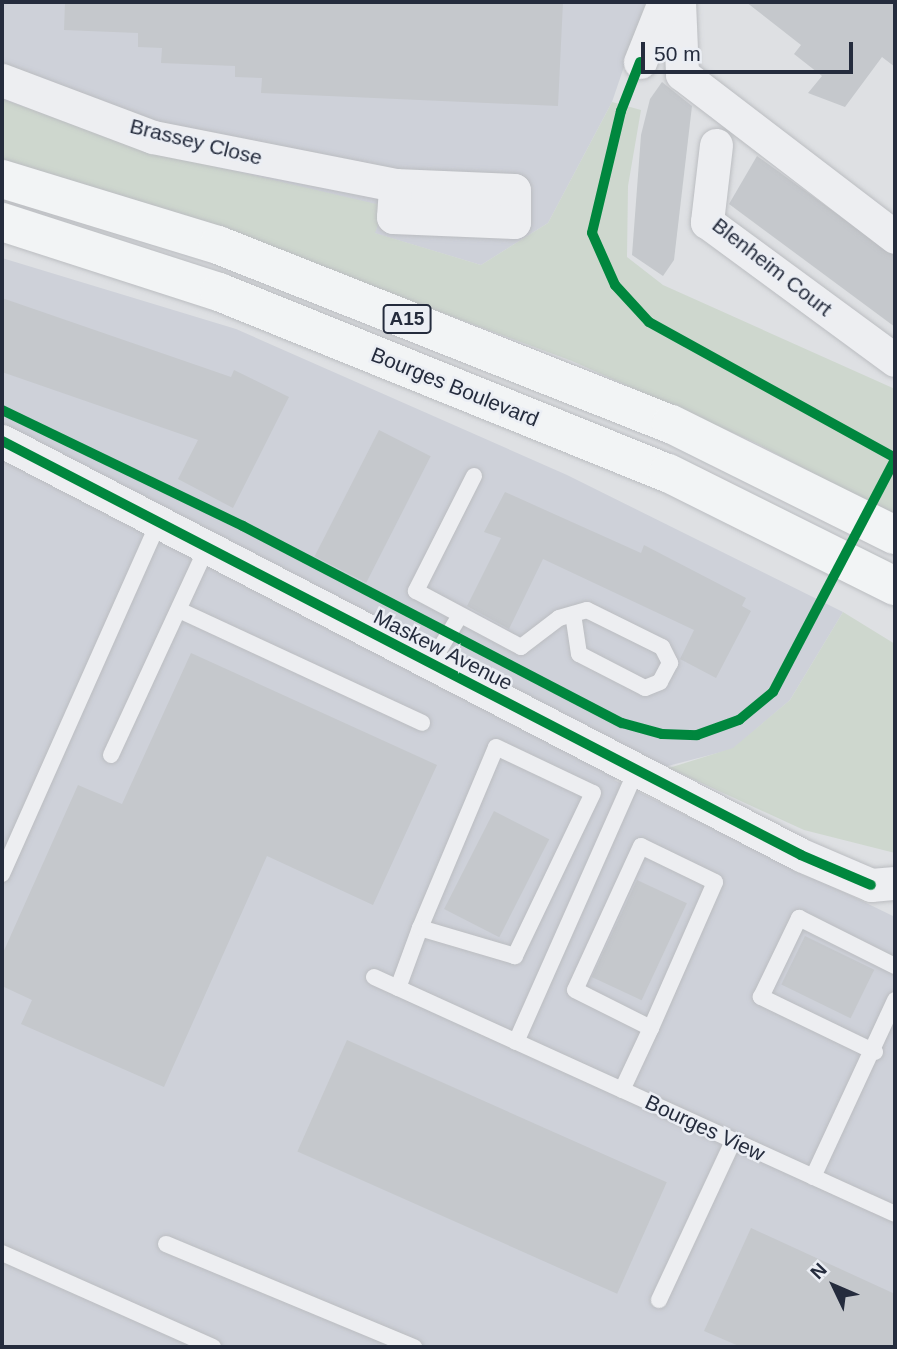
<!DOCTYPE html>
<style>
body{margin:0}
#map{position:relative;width:897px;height:1349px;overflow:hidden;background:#dee0e3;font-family:Helvetica,sans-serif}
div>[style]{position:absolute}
.built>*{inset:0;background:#ced1d9}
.green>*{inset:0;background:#ced7ce}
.building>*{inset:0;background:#c5c8cc;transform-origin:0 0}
.roads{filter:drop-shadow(0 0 2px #bbbdc1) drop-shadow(0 0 2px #bbbdc1)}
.service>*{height:16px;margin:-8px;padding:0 8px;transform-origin:8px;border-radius:8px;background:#edeef1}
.minor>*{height:33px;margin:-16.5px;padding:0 16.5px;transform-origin:16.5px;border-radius:16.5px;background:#edeef1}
.primary>*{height:38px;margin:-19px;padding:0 19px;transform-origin:19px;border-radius:19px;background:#f2f4f5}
.cycleway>*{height:10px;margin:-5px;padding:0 5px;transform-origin:5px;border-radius:5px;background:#00873e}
span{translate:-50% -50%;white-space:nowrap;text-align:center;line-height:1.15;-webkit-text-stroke:5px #ebeef4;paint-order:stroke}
.shield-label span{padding:2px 5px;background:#ebeef4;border:2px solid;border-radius:5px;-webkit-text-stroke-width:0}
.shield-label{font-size:19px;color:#252c3d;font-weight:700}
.street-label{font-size:21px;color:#252c3d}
.frame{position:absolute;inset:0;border:4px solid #252c3d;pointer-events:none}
.north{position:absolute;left:799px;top:1251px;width:70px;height:70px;-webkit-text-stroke:5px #ebeef4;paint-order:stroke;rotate:314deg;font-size:19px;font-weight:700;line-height:28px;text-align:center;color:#252c3d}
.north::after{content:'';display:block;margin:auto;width:24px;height:32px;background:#252c3d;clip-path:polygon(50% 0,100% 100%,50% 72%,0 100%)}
.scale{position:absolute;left:641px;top:42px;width:212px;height:32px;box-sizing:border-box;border:4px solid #252c3d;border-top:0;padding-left:9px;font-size:21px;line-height:24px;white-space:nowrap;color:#252c3d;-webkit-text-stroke:5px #ebeef4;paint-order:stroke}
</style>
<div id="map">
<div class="built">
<div style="clip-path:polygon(2px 2px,646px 2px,612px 102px,548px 223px,481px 265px,374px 233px,384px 207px,148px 151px,2px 99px)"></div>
<div style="clip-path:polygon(2px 258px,236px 329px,567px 475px,843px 612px,790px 700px,733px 749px,614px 780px,895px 917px,895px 1347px,2px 1347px)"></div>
</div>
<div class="green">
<div style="clip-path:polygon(2px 99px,148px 151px,385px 206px,375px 233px,481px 265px,548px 223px,612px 102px,641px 110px,628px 186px,627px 257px,663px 285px,895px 389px,895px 517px,758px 444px,572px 361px,191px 219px,2px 160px)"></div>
<div style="clip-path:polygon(843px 612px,895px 644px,895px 853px,804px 830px,669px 768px,733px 748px,790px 700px)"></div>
</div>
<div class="building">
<div style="clip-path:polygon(65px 2px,563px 2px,558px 106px,261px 93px,262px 78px,235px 77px,235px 66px,161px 63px,162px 48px,138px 47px,138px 33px,64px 30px)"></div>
<div style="clip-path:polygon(746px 2px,895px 2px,895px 67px,882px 57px,845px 107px,808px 93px,822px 76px,794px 54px,801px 45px)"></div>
<div style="clip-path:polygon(662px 82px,692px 106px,674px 260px,663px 276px,632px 255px,641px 135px,650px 99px)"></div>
<div style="clip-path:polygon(757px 156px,895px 256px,895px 327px,729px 204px)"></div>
<div style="clip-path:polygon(2px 298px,231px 377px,234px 370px,289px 397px,233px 508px,178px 479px,198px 440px,2px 372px)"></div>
<div style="left:379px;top:430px;width:58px;height:142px;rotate:27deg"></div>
<div style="clip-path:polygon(505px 492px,641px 553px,644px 545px,746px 598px,742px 606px,751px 611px,716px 678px,680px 659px,694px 630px,543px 559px,509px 629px,467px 606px,501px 538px,484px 532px)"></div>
<div style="clip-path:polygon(191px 653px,437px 765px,373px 905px,267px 856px,164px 1087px,21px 1024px,32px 1000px,2px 986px,2px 955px,78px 785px,122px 804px)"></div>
<div style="left:494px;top:811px;width:62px;height:110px;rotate:27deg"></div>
<div style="left:637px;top:880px;width:55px;height:107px;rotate:25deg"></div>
<div style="left:805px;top:936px;width:77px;height:54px;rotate:26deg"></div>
<div style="left:347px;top:1040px;width:350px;height:122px;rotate:24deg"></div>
<div style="clip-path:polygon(751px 1228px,895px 1294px,895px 1347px,741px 1347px,704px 1331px)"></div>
</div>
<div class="roads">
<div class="service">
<div style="left:474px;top:476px;width:129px;rotate:116.8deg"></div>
<div style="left:416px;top:591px;width:119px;rotate:28.1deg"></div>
<div style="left:521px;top:647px;width:48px;rotate:-37.3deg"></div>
<div style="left:559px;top:618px;width:29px;rotate:-16deg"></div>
<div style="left:587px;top:610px;width:84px;rotate:26.3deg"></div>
<div style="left:662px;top:647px;width:18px;rotate:63deg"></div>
<div style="left:670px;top:663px;width:21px;rotate:118deg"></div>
<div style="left:660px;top:682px;width:16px;rotate:158deg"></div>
<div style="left:645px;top:688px;width:74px;rotate:-152.7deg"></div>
<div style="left:579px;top:654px;width:40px;rotate:-98.5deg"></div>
<div style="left:179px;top:610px;width:268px;rotate:24.9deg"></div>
<div style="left:430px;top:665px;width:56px;rotate:-58.9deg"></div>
<div style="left:111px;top:755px;width:229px;rotate:-65.2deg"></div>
<div style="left:2px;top:874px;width:385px;rotate:-66deg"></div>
<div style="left:374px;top:977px;width:572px;rotate:24.46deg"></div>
<div style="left:398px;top:988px;width:64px;rotate:-69.9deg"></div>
<div style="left:420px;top:928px;width:196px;rotate:-67.2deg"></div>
<div style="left:496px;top:747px;width:107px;rotate:25.4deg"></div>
<div style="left:593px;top:793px;width:181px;rotate:115.6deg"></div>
<div style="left:515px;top:956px;width:99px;rotate:-163.6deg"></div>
<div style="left:516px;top:1042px;width:296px;rotate:-66.1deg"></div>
<div style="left:875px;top:1052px;width:127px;rotate:-154.2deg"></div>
<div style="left:761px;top:997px;width:88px;rotate:-64.3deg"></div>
<div style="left:799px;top:918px;width:107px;rotate:26.6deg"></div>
<div style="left:622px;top:1090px;width:68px;rotate:-64.9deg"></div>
<div style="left:651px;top:1028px;width:159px;rotate:-66.3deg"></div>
<div style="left:715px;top:882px;width:82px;rotate:-154.1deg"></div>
<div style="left:641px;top:846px;width:158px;rotate:114.6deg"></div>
<div style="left:575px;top:990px;width:85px;rotate:26.6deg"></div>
<div style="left:813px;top:1177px;width:195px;rotate:-65.1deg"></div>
<div style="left:166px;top:1244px;width:269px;rotate:22.6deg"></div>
<div style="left:2px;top:1253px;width:231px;rotate:24deg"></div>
<div style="left:659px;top:1300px;width:175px;rotate:-65deg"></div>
</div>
<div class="minor">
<div style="left:679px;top:2px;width:72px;rotate:87.6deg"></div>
<div style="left:682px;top:74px;width:268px;rotate:37.4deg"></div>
<div style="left:640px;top:62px;width:65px;rotate:-68.2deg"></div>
<div style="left:2px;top:80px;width:161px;rotate:20.7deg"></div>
<div style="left:153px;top:137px;width:247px;rotate:11.2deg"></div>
<div style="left:395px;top:185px;width:119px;rotate:2.4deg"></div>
<div style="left:514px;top:190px;width:32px;rotate:90deg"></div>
<div style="left:514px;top:222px;width:121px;rotate:-177.6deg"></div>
<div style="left:393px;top:217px;width:32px;rotate:-86deg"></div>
<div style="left:716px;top:145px;width:78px;rotate:96.7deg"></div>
<div style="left:707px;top:222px;width:233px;rotate:36.3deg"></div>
<div style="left:2px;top:441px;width:900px;rotate:27.39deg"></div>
<div style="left:801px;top:855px;width:76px;rotate:23.2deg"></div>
<div style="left:871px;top:885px;width:24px;rotate:-5deg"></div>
</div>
<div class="primary">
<div style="left:2px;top:179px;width:226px;rotate:17deg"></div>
<div style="left:218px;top:245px;width:487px;rotate:21.6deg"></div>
<div style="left:671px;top:424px;width:250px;rotate:26.4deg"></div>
<div style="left:2px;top:222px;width:228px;rotate:17.9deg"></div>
<div style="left:219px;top:292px;width:484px;rotate:22deg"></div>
<div style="left:668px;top:473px;width:254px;rotate:26.5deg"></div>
</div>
</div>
<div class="cycleway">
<div style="left:640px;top:62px;width:53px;rotate:111.2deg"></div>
<div style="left:621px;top:111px;width:125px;rotate:103.4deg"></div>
<div style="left:592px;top:233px;width:57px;rotate:66.1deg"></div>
<div style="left:615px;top:285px;width:50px;rotate:47.4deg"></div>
<div style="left:649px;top:322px;width:281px;rotate:28.9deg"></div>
<div style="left:2px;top:410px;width:267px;rotate:25.7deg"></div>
<div style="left:243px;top:526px;width:427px;rotate:27.5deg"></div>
<div style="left:622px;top:723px;width:41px;rotate:15.4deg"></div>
<div style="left:662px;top:734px;width:35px;rotate:2deg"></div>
<div style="left:697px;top:735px;width:45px;rotate:-19.7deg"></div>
<div style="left:739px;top:720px;width:44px;rotate:-39.5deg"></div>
<div style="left:773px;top:692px;width:262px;rotate:-62.3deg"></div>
<div style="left:2px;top:441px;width:900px;rotate:27.39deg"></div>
<div style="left:801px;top:855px;width:76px;rotate:23.2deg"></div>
</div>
<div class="shield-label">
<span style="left:407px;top:319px">A15</span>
</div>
<div class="street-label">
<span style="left:196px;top:142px;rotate:14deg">Brassey Close</span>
<span style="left:772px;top:267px;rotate:38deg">Blenheim Court</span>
<span style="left:455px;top:387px;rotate:22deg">Bourges Boulevard</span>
<span style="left:443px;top:650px;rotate:27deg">Maskew Avenue</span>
<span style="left:705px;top:1128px;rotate:25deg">Bourges View</span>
</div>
<div class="frame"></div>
<div class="north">N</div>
<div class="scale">50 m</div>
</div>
